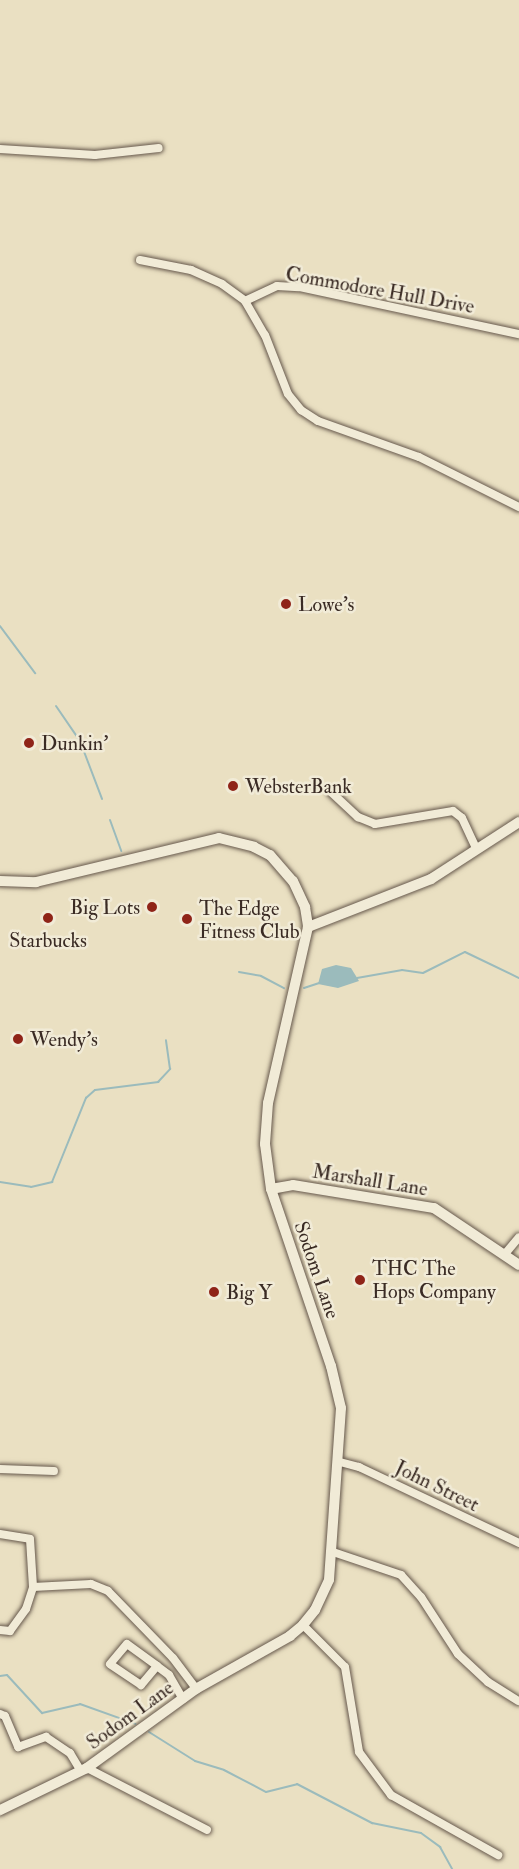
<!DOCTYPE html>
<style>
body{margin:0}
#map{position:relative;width:519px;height:1869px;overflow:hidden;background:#eae0c2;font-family:"IM FELL Double Pica",serif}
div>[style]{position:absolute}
.water>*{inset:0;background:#9bbbbc}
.stream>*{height:2px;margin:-1px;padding:0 1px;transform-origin:1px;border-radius:1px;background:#9bbbbc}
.roads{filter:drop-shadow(0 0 2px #66584c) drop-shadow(0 0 2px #66584c)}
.street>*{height:8px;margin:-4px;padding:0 4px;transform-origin:4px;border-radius:4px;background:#f1ebd7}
.secondary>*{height:10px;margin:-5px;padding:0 5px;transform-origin:5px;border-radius:5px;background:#f1ebd7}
.dots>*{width:16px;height:16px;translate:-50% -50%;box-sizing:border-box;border:3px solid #f1ebd7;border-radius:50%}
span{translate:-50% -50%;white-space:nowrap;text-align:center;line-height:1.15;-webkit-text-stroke:5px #f1ebd7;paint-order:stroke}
.street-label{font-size:20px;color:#3a2b24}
.poi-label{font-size:20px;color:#3a2b24}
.left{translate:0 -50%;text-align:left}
.right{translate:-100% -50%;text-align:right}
</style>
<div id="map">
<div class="water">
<div style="clip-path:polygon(336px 965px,351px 968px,359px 981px,338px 988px,318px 984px,322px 969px)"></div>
</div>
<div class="stream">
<div style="left:0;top:626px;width:59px;rotate:53.3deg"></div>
<div style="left:56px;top:706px;width:42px;rotate:55.6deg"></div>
<div style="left:80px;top:741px;width:62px;rotate:69.2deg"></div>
<div style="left:110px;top:820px;width:33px;rotate:70deg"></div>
<div style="left:239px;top:972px;width:22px;rotate:10deg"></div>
<div style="left:261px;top:976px;width:26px;rotate:28deg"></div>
<div style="left:357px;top:978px;width:46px;rotate:-10.1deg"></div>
<div style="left:402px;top:970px;width:21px;rotate:8deg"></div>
<div style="left:423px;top:973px;width:47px;rotate:-26.6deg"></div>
<div style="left:465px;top:952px;width:60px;rotate:25.7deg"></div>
<div style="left:304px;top:988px;width:16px;rotate:-18deg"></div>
<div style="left:0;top:1182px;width:31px;rotate:9deg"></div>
<div style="left:31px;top:1187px;width:22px;rotate:-13deg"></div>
<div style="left:52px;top:1182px;width:91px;rotate:-68deg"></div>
<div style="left:86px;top:1098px;width:12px;rotate:-42deg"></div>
<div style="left:95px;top:1090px;width:64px;rotate:-7.2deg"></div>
<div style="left:158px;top:1082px;width:18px;rotate:-47deg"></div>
<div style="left:170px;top:1069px;width:29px;rotate:-98deg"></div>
<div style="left:0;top:1676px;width:7px;rotate:-8deg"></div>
<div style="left:7px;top:1675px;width:52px;rotate:47.4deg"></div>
<div style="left:42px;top:1713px;width:39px;rotate:-13deg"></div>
<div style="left:80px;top:1704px;width:59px;rotate:19.7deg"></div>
<div style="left:149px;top:1732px;width:54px;rotate:32.2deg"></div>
<div style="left:195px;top:1761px;width:30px;rotate:17deg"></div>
<div style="left:224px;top:1770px;width:47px;rotate:27.6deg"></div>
<div style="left:266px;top:1792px;width:32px;rotate:-14deg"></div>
<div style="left:297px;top:1784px;width:85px;rotate:27.5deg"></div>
<div style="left:372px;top:1823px;width:50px;rotate:11.5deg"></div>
<div style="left:421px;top:1833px;width:24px;rotate:36deg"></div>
<div style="left:440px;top:1847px;width:25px;rotate:61deg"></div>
</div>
<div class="roads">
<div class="street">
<div style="left:0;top:149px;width:95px;rotate:3.6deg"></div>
<div style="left:95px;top:155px;width:64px;rotate:-6.2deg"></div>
<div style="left:140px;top:260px;width:52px;rotate:11.1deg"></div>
<div style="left:191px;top:270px;width:34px;rotate:24deg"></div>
<div style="left:222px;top:284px;width:29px;rotate:36deg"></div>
<div style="left:245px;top:301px;width:39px;rotate:60deg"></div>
<div style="left:265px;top:335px;width:63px;rotate:68.7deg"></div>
<div style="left:288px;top:394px;width:21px;rotate:51deg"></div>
<div style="left:301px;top:410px;width:20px;rotate:33deg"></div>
<div style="left:318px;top:421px;width:107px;rotate:19.6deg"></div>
<div style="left:419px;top:457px;width:112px;rotate:26.6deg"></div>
<div style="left:245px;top:301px;width:35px;rotate:-25deg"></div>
<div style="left:277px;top:286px;width:22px;rotate:3deg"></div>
<div style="left:299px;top:287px;width:225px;rotate:12.1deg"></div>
<div style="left:331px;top:792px;width:37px;rotate:43deg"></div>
<div style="left:358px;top:817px;width:18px;rotate:22deg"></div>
<div style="left:375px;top:824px;width:79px;rotate:-9.5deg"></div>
<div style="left:453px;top:811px;width:11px;rotate:38deg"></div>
<div style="left:462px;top:818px;width:35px;rotate:65deg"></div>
<div style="left:504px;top:1255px;width:23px;rotate:-50deg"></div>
<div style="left:340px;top:1462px;width:20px;rotate:15deg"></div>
<div style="left:359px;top:1467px;width:177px;rotate:25.4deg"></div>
<div style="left:0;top:1469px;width:54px;rotate:2.1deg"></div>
<div style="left:0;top:1534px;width:30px;rotate:9deg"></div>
<div style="left:30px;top:1539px;width:48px;rotate:86.4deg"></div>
<div style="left:33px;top:1587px;width:58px;rotate:-3deg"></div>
<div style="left:91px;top:1584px;width:18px;rotate:22deg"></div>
<div style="left:108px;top:1591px;width:93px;rotate:45.9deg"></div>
<div style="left:173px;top:1658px;width:39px;rotate:53deg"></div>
<div style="left:333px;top:1552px;width:72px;rotate:18.7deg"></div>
<div style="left:401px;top:1575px;width:30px;rotate:48deg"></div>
<div style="left:421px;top:1597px;width:68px;rotate:57deg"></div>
<div style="left:458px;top:1654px;width:41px;rotate:43deg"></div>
<div style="left:488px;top:1682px;width:36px;rotate:32deg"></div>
<div style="left:303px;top:1625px;width:59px;rotate:45deg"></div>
<div style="left:345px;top:1667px;width:86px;rotate:80.6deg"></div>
<div style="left:359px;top:1752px;width:54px;rotate:53.3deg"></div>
<div style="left:391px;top:1795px;width:123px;rotate:29.3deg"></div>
<div style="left:0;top:1630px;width:10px;rotate:6deg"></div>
<div style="left:10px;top:1631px;width:27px;rotate:-54deg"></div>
<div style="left:26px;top:1609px;width:23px;rotate:-72deg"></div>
<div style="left:157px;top:1666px;width:25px;rotate:130deg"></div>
<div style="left:141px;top:1685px;width:37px;rotate:-146deg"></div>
<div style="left:110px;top:1664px;width:26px;rotate:-50deg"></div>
<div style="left:127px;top:1644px;width:37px;rotate:36deg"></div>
<div style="left:157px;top:1666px;width:15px;rotate:37deg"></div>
<div style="left:169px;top:1675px;width:28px;rotate:60deg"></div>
<div style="left:0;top:1714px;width:5px;rotate:22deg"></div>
<div style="left:5px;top:1716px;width:34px;rotate:67deg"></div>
<div style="left:18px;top:1747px;width:30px;rotate:-20deg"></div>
<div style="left:46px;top:1737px;width:29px;rotate:34deg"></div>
<div style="left:70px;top:1753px;width:21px;rotate:59deg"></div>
<div style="left:87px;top:1768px;width:135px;rotate:27.3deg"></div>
</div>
<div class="secondary">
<div style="left:0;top:881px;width:36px;rotate:2deg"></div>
<div style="left:36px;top:882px;width:188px;rotate:-13.5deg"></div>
<div style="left:219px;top:838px;width:36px;rotate:14deg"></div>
<div style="left:254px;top:847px;width:18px;rotate:27deg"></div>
<div style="left:270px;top:855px;width:35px;rotate:49deg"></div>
<div style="left:293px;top:881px;width:29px;rotate:65deg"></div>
<div style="left:305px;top:907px;width:20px;rotate:81deg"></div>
<div style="left:308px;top:927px;width:180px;rotate:102.8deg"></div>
<div style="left:268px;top:1103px;width:41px;rotate:94.2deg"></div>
<div style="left:265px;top:1144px;width:45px;rotate:82.4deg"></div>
<div style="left:271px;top:1189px;width:187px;rotate:71.3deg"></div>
<div style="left:331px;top:1366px;width:43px;rotate:76.6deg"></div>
<div style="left:341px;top:1408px;width:172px;rotate:94deg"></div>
<div style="left:329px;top:1580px;width:33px;rotate:115deg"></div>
<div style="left:315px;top:1610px;width:19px;rotate:129deg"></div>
<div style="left:303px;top:1625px;width:17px;rotate:140deg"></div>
<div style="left:290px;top:1636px;width:108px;rotate:150.6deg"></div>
<div style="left:196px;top:1689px;width:135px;rotate:144.1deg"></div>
<div style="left:87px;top:1768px;width:97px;rotate:154.2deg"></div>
<div style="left:308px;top:927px;width:132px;rotate:-21.3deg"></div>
<div style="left:431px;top:879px;width:105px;rotate:-32.9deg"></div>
<div style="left:271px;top:1189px;width:22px;rotate:-10deg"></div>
<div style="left:293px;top:1185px;width:143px;rotate:9.3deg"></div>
<div style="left:434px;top:1208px;width:102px;rotate:33.8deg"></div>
</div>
</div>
<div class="dots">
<div style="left:286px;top:604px;background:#8f2418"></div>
<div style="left:29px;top:743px;background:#8f2418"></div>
<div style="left:233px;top:786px;background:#8f2418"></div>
<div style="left:152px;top:907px;background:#8f2418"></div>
<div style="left:48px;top:918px;background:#8f2418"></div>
<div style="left:187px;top:919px;background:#8f2418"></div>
<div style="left:18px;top:1039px;background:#8f2418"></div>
<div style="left:360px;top:1280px;background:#8f2418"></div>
<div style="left:214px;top:1292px;background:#8f2418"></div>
</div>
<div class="street-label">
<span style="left:380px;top:290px;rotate:10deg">Commodore Hull Drive</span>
<span style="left:370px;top:1180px;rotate:9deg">Marshall Lane</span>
<span style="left:317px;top:1270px;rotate:71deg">Sodom Lane</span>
<span style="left:437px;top:1486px;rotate:26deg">John Street</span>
<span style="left:130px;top:1715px;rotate:-36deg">Sodom Lane</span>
</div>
<div class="poi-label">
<span class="left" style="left:298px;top:604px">Lowe's</span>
<span class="left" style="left:41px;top:743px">Dunkin'</span>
<span class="left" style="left:245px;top:786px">WebsterBank</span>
<span class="right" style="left:140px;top:907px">Big Lots</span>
<span class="left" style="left:199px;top:920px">The Edge<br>Fitness Club</span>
<span style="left:48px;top:940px">Starbucks</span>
<span class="left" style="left:30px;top:1039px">Wendy's</span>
<span class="left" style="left:372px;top:1280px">THC The<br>Hops Company</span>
<span class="left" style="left:226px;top:1292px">Big Y</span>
</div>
</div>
